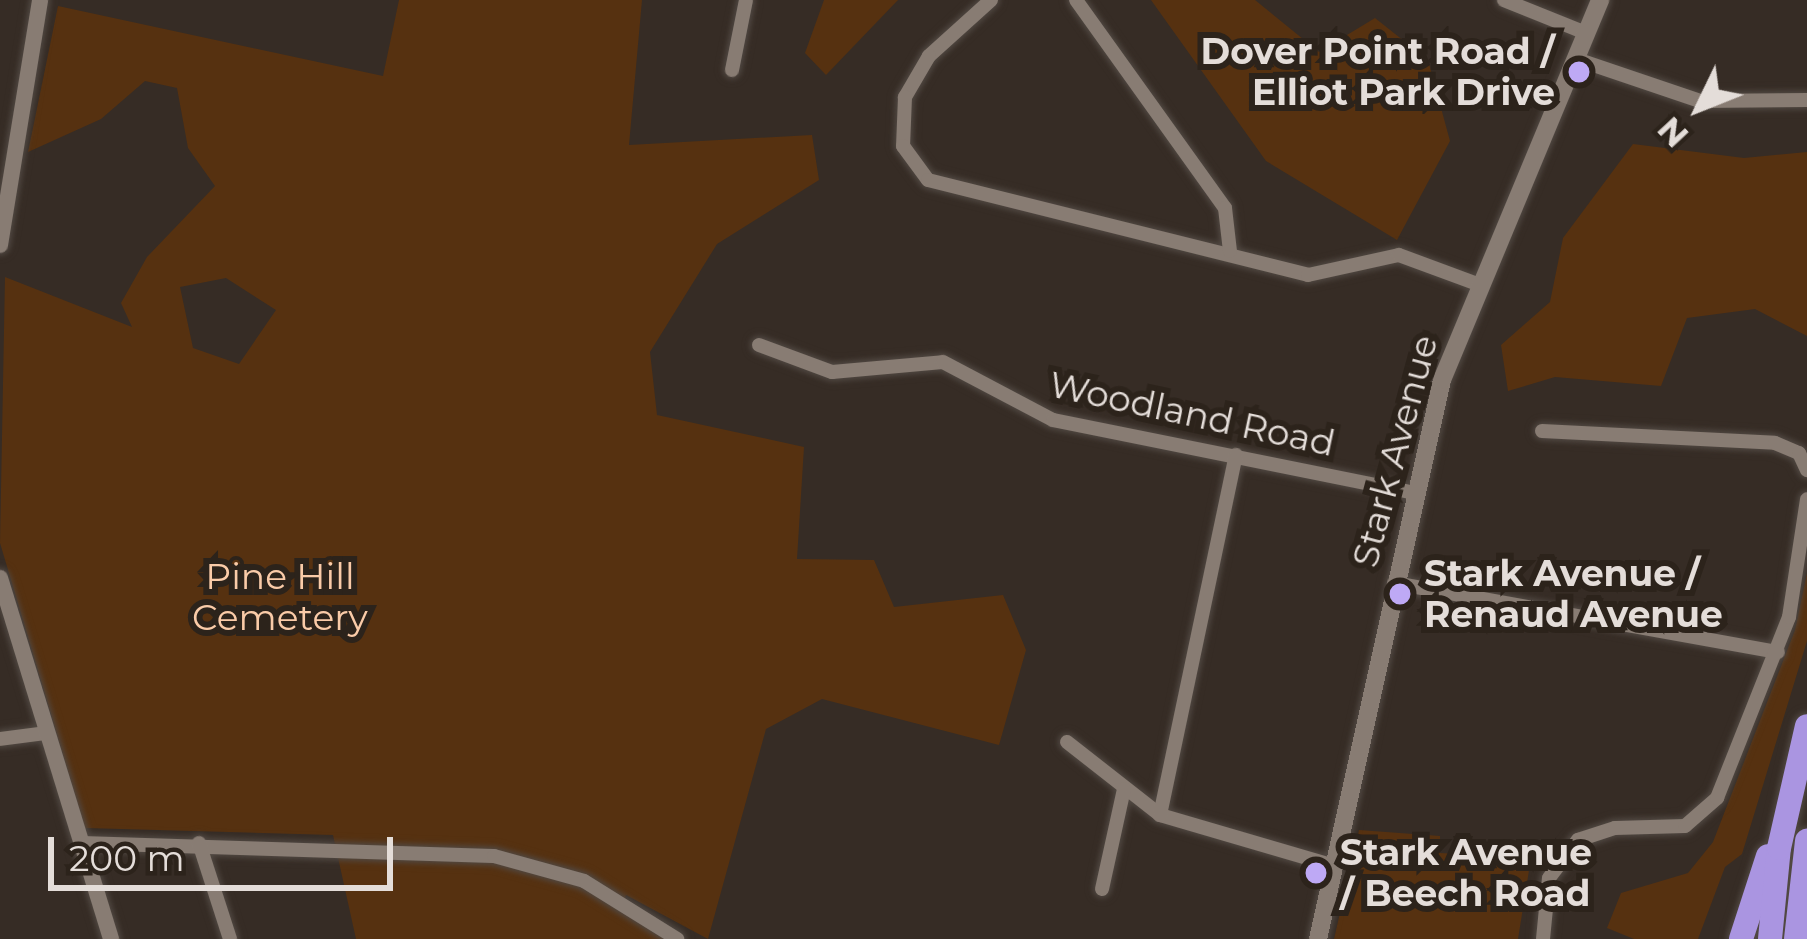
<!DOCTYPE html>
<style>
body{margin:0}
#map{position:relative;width:1807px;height:939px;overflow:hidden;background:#362c25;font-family:Montserrat,sans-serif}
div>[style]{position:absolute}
.green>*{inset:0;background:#563110}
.roads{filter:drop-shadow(0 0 3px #514943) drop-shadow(0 0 3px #514943)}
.minor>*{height:14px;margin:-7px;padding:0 7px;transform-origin:7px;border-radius:7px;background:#887c73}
.tertiary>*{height:16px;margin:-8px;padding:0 8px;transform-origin:8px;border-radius:8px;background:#887c73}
.secondary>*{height:18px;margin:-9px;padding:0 9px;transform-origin:9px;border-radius:9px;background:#887c73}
.motorway>*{height:24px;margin:-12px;padding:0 12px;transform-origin:12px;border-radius:12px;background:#aa95e1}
.dots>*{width:33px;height:33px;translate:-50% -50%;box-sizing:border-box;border:6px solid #2c231b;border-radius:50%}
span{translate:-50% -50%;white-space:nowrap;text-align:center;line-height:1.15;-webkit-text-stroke:12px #2c231b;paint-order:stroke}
.poi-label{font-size:36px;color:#e4ddd9;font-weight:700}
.right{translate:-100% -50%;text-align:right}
.left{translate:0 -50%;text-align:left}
.street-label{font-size:36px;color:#e4ddd9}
.park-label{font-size:36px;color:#facba8}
.north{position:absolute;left:1639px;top:48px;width:120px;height:120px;-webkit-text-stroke:9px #2c231b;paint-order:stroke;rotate:227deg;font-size:33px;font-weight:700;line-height:48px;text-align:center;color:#e4ddd9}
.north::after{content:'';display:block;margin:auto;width:42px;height:54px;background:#e4ddd9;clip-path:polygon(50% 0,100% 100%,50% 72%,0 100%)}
.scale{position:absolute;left:48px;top:837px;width:345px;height:54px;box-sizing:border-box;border:6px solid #e4ddd9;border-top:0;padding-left:15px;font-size:36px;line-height:42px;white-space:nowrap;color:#e4ddd9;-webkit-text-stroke:9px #2c231b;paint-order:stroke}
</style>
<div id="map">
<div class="green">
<div style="clip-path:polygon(evenodd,399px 0,642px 0,629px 145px,812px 135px,819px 180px,717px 244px,650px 352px,657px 415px,804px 447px,797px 559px,874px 560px,894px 607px,1003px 595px,1026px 650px,999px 745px,822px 699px,766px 729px,708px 939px,626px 895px,620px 911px,664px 939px,356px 939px,333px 835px,85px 828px,0 543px,5px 277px,132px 327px,121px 303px,147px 257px,215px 186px,188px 148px,177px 88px,145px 81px,101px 119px,28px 152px,58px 6px,383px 76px,399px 0,226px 278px,276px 310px,239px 364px,193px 348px,180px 287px,226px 278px)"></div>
<div style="clip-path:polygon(824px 0,898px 0,826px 75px,805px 53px)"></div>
<div style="clip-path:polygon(1151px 0,1255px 0,1319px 52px,1375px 18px,1428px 60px,1450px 141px,1397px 240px,1266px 161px)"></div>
<div style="clip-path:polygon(1633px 144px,1744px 158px,1807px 152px,1807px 336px,1755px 309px,1687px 318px,1661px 386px,1555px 377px,1508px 391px,1501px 345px,1550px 302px,1563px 238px)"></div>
<div style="clip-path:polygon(1807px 573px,1807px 641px,1742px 854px,1725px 867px,1698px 939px,1634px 939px,1607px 928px,1621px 893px,1688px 873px,1713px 842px,1795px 630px)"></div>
<div style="clip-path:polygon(1359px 830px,1440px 836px,1440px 853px,1531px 858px,1518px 939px,1334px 939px)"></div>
</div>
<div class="roads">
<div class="minor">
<div style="left:991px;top:0;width:84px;rotate:137.9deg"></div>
<div style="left:929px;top:56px;width:48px;rotate:120.3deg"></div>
<div style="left:905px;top:97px;width:49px;rotate:92.3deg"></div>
<div style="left:903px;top:146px;width:42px;rotate:53.7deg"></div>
<div style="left:928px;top:180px;width:392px;rotate:14deg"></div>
<div style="left:1308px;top:275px;width:93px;rotate:-12.4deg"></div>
<div style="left:1399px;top:255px;width:86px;rotate:20.3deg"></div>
<div style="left:1076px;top:0;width:256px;rotate:54.4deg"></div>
<div style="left:1225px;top:208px;width:43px;rotate:83.4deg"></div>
<div style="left:1504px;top:0;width:88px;rotate:21.9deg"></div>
<div style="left:1576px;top:59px;width:131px;rotate:18.7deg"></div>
<div style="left:1700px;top:101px;width:107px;rotate:-0.5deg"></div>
<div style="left:732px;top:70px;width:71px;rotate:-78.7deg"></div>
<div style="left:759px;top:345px;width:78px;rotate:20.3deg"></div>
<div style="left:832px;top:372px;width:111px;rotate:-5.1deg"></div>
<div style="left:943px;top:362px;width:124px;rotate:27.8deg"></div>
<div style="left:1053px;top:420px;width:368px;rotate:11.4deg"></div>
<div style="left:1542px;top:431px;width:233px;rotate:2.9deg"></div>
<div style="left:1775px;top:443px;width:26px;rotate:23deg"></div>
<div style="left:1799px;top:453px;width:19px;rotate:65deg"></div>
<div style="left:1394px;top:583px;width:390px;rotate:10.2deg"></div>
<div style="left:0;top:739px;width:46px;rotate:-7.4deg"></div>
<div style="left:1067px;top:742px;width:118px;rotate:38.1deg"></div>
<div style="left:1160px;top:815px;width:181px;rotate:16.3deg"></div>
<div style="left:1160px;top:815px;width:368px;rotate:-78.1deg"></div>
<div style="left:81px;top:843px;width:413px;rotate:1.8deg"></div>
<div style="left:494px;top:856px;width:93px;rotate:15.5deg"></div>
<div style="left:584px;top:881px;width:110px;rotate:31.9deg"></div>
<div style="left:199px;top:843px;width:101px;rotate:72.1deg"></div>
<div style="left:1102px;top:889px;width:102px;rotate:-77.6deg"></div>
<div style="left:1543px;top:939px;width:61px;rotate:-84.4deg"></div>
<div style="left:1549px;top:878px;width:48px;rotate:-52.7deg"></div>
<div style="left:1578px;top:840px;width:39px;rotate:-18deg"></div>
<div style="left:1615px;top:828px;width:70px;rotate:-1.6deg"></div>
<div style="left:1685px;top:826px;width:43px;rotate:-41.2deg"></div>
<div style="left:1717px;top:798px;width:195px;rotate:-68.3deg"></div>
<div style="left:1789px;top:617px;width:119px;rotate:-81.3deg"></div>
</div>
<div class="tertiary">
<div style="left:0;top:245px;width:248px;rotate:-80.7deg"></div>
<div style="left:0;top:578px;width:378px;rotate:72.9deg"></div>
</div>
<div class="secondary">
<div style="left:1318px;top:939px;width:573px;rotate:-77.49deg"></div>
<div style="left:1442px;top:380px;width:412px;rotate:-67.4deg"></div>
</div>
<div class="motorway">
<div style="left:1741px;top:939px;width:87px;rotate:-72deg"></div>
<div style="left:1770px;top:939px;width:91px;rotate:-84.4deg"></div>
<div style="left:1779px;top:848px;width:125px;rotate:-77.1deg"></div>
<div style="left:1796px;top:939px;width:99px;rotate:-83.6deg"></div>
</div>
</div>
<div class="dots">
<div style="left:1579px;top:72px;background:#bea9f5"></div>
<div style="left:1400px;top:594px;background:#bea9f5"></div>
<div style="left:1316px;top:873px;background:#bea9f5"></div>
</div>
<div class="poi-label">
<span class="right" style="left:1555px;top:72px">Dover Point Road /<br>Elliot Park Drive</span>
<span class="left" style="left:1424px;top:594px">Stark Avenue /<br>Renaud Avenue</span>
<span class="left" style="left:1340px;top:873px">Stark Avenue<br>/ Beech Road</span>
</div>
<div class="street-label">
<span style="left:1192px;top:414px;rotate:12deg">Woodland Road</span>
<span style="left:1395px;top:451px;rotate:-75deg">Stark Avenue</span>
</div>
<div class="park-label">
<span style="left:280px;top:597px">Pine Hill<br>Cemetery</span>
</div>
<div class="north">N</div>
<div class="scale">200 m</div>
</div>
